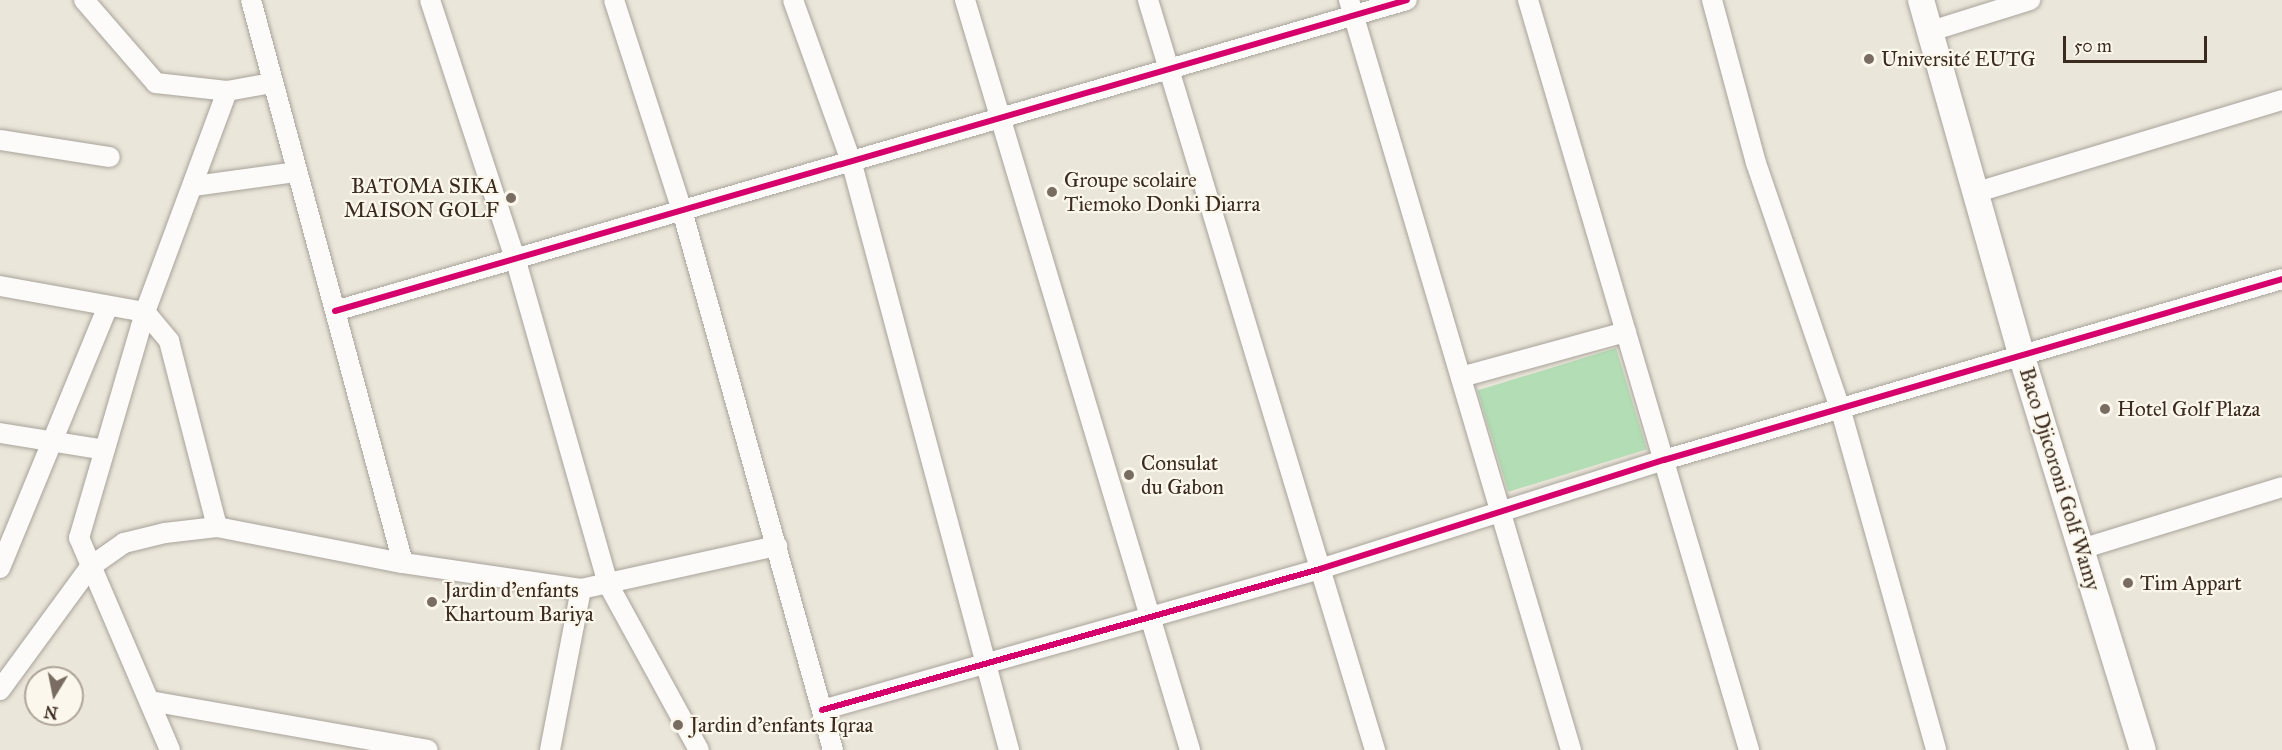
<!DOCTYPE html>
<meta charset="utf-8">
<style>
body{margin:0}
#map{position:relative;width:2282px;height:750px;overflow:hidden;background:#ebe6da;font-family:"IM FELL Great Primer",serif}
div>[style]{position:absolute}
.green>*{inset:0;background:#b3ddb5;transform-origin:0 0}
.roads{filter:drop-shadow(0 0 2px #a8a39b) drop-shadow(0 0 2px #a8a39b)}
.minor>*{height:20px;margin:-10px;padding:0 10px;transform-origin:10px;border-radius:10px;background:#fcfbf9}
.tertiary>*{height:26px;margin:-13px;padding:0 13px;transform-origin:13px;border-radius:13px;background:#fcfbf9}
.cycleway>*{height:6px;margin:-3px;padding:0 3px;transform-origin:3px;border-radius:3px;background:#d6006c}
.dots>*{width:16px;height:16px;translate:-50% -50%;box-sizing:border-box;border:3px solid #fbf7ec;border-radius:50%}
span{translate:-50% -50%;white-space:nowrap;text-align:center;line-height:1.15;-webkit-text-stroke:4.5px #fbf7ec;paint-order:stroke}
.poi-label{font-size:21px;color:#3b2a1e}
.left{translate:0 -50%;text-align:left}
.right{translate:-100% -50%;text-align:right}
.street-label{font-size:21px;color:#3b2a1e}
.north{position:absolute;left:24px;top:666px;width:60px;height:60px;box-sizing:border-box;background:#fbf7ec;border:2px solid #aea59a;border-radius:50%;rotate:190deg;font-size:16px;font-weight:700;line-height:24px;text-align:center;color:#3b2a1e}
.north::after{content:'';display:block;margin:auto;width:21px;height:27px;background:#796c60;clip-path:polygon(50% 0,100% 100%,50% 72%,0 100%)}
.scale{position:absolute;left:2063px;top:36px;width:144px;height:27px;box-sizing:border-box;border:3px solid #3b2a1e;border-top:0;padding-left:8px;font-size:18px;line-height:21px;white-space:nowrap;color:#3b2a1e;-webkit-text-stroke:4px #fbf7ec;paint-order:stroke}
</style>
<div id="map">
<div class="green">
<div style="left:1616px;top:348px;width:106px;height:145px;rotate:73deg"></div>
</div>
<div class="roads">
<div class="minor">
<div style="left:84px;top:0;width:110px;rotate:49.1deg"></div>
<div style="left:156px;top:83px;width:71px;rotate:6.4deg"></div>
<div style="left:251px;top:0;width:583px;rotate:74.89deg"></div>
<div style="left:430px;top:0;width:275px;rotate:71.8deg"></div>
<div style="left:516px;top:261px;width:336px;rotate:74.1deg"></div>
<div style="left:608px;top:584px;width:189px;rotate:61.3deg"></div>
<div style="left:614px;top:0;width:225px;rotate:72.1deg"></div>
<div style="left:683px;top:214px;width:557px;rotate:74.37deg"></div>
<div style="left:793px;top:0;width:174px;rotate:70.2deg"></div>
<div style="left:852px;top:164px;width:607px;rotate:75deg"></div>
<div style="left:965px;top:0;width:783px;rotate:73.3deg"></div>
<div style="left:1148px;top:0;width:784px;rotate:73.16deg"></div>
<div style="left:1349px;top:0;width:782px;rotate:73.51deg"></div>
<div style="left:1528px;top:0;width:782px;rotate:73.58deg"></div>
<div style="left:1712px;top:0;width:169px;rotate:74.9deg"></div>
<div style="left:1756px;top:163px;width:262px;rotate:71.1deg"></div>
<div style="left:1841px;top:411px;width:352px;rotate:74.3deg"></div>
<div style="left:1931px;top:31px;width:104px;rotate:-17.4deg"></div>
<div style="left:0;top:140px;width:111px;rotate:8.8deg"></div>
<div style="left:194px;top:186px;width:103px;rotate:-7.8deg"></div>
<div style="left:1974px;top:193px;width:322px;rotate:-16.8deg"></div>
<div style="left:0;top:286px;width:147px;rotate:10.2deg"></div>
<div style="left:145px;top:312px;width:38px;rotate:50deg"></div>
<div style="left:169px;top:341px;width:192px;rotate:75.5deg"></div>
<div style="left:335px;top:311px;width:1116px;rotate:-16.18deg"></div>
<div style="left:1461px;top:377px;width:171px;rotate:-15.3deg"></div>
<div style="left:0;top:433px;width:106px;rotate:9.2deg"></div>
<div style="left:2081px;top:549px;width:210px;rotate:-17.1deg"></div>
<div style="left:0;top:568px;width:283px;rotate:-67.6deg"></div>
<div style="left:0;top:690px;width:152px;rotate:-53.8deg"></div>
<div style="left:90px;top:567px;width:42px;rotate:-35.2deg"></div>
<div style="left:124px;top:543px;width:42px;rotate:-13.7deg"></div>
<div style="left:165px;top:533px;width:52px;rotate:-6.6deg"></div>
<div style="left:217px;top:527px;width:189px;rotate:11deg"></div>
<div style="left:403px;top:563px;width:180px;rotate:8.3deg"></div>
<div style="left:581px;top:589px;width:201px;rotate:-12.4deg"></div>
<div style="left:150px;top:701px;width:282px;rotate:10deg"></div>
<div style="left:822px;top:710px;width:518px;rotate:-15.81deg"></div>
<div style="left:1320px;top:569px;width:361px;rotate:-17.6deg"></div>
<div style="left:1664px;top:460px;width:644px;rotate:-16.32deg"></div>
<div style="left:170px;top:750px;width:231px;rotate:-113.2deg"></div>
<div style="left:79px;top:538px;width:235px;rotate:-73.7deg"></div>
<div style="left:145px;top:312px;width:236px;rotate:-69.6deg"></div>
<div style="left:227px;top:91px;width:46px;rotate:-10.1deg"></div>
<div style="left:550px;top:750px;width:164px;rotate:-79.1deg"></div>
</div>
<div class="tertiary">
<div style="left:1921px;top:0;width:368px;rotate:74.2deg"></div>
<div style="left:2021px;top:354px;width:414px;rotate:72.9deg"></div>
</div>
</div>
<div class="cycleway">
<div style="left:335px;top:311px;width:1116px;rotate:-16.18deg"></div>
<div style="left:822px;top:710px;width:518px;rotate:-15.81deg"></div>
<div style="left:1320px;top:569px;width:361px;rotate:-17.6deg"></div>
<div style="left:1664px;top:460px;width:644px;rotate:-16.32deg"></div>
</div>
<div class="dots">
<div style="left:1869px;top:59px;background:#796c60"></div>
<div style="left:1052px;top:192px;background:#796c60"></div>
<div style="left:511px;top:198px;background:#796c60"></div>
<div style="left:2105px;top:409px;background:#796c60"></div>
<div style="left:1129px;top:475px;background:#796c60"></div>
<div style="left:2128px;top:583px;background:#796c60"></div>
<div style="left:432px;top:602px;background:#796c60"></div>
<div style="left:678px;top:725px;background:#796c60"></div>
</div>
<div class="poi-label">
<span class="left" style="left:1881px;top:59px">Université EUTG</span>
<span class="left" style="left:1064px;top:192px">Groupe scolaire<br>Tiemoko Donki Diarra</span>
<span class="right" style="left:499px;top:198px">BATOMA SIKA<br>MAISON GOLF</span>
<span class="left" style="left:2117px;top:409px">Hotel Golf Plaza</span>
<span class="left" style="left:1141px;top:475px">Consulat<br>du Gabon</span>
<span class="left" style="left:2140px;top:583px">Tim Appart</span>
<span class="left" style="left:444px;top:602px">Jardin d'enfants<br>Khartoum Bariya</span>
<span class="left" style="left:690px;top:725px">Jardin d'enfants Iqraa</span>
</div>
<div class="street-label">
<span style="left:2060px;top:479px;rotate:73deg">Baco Djicoroni Golf Wamy</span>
</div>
<div class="north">N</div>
<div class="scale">50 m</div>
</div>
